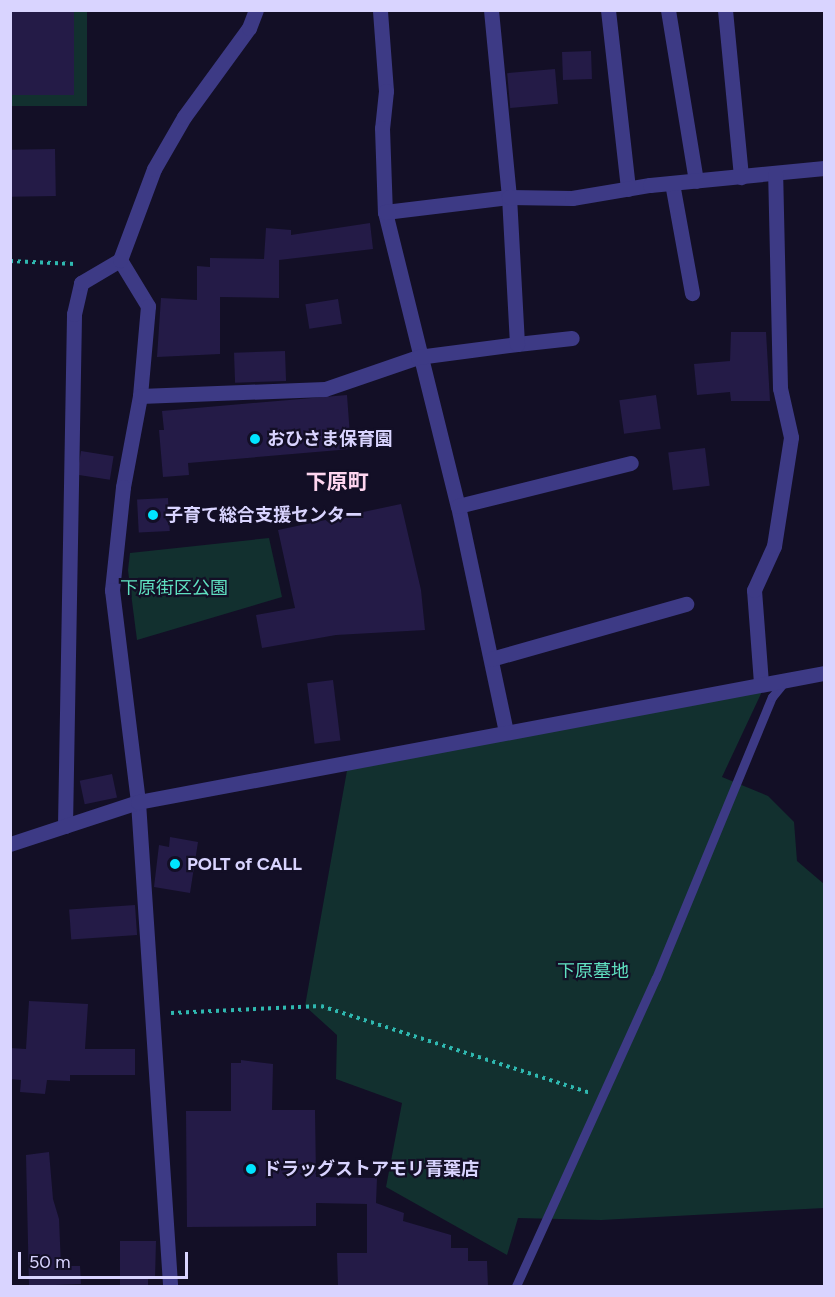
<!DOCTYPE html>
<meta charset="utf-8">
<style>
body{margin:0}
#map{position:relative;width:835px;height:1297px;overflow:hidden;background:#130f26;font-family:Figtree,"Noto Sans JP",sans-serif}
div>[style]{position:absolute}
.green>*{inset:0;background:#12302f;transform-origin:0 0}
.building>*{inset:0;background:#241b47;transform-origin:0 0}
.path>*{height:4px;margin-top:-2px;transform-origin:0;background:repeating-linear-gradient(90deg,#2fb8b0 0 3px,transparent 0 7.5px)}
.service>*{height:9px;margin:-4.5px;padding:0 4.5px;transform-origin:4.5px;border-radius:4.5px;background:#3d3a85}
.minor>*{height:15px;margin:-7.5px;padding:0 7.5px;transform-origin:7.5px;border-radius:7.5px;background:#3d3a85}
.dots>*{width:16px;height:16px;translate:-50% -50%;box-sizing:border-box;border:3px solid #130f26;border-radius:50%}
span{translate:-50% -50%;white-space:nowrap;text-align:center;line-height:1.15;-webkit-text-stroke:4.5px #130f26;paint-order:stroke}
.poi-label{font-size:18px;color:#d9d4ff;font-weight:700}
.left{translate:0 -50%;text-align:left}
.park-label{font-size:18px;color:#5fe0c0}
.quarter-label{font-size:21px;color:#ffd6f0;font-weight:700}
.frame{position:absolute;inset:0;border:12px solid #d9d4ff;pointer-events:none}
.scale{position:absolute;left:18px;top:1252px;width:170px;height:27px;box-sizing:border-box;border:3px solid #d9d4ff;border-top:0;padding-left:8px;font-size:18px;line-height:21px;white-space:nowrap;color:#d9d4ff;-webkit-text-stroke:4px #130f26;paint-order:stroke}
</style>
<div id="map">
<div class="green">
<div style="left:10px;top:11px;width:77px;height:95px"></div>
<div style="clip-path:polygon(269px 538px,282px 597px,137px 640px,128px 570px,130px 553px)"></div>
<div style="clip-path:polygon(765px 685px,722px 777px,768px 796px,794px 822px,797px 861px,824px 884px,824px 1208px,601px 1220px,518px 1218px,507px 1255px,386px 1187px,402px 1103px,336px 1079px,337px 1035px,305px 1006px,348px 765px)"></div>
</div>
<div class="building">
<div style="left:10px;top:10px;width:64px;height:85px"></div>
<div style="left:591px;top:51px;width:28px;height:29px;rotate:88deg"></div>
<div style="left:555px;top:69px;width:35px;height:48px;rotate:85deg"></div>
<div style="left:55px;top:149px;width:47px;height:45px;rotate:89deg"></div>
<div style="clip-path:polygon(370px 223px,373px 249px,279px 260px,279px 298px,220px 297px,220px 354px,157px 357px,161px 298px,197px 300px,197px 266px,210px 267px,210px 258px,264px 259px,266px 228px,291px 230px,291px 235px)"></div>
<div style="left:338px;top:299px;width:25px;height:33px;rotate:81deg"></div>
<div style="clip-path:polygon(731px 332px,766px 332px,770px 401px,731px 401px,730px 392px,697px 395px,694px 364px,730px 361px)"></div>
<div style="left:285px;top:351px;width:30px;height:51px;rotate:88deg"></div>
<div style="clip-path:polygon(347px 395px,351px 449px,188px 463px,189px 475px,163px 477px,159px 430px,164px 430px,162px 411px)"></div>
<div style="left:656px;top:395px;width:34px;height:37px;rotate:82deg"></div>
<div style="left:705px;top:448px;width:38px;height:37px;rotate:83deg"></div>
<div style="left:81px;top:451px;width:33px;height:24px;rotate:9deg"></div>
<div style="left:168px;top:498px;width:33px;height:31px;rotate:87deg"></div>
<div style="clip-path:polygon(401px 504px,421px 590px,425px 630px,336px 635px,262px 648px,256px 615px,295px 608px,278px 530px)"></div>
<div style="left:333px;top:680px;width:61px;height:26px;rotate:83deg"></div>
<div style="left:112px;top:774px;width:24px;height:33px;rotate:78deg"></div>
<div style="clip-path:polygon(170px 837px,198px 842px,190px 893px,154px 887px,159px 845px,169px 847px)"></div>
<div style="left:135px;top:905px;width:30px;height:66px;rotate:86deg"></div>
<div style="clip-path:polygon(29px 1001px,88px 1004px,85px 1049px,135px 1049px,135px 1075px,70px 1075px,70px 1081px,47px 1080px,45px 1094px,20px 1092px,21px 1080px,10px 1079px,10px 1048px,26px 1049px)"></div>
<div style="clip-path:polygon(241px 1060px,273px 1064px,272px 1110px,315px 1110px,316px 1177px,377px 1178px,376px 1203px,404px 1213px,403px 1221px,451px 1235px,451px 1248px,468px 1248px,468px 1261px,487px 1261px,488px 1287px,338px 1287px,337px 1253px,367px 1253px,367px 1204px,316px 1203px,316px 1226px,187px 1227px,186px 1111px,231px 1111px,231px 1063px,241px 1063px)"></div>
<div style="clip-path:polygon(49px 1152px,53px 1199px,59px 1219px,61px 1266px,80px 1266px,81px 1284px,29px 1286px,26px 1155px)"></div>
<div style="clip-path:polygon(120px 1241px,156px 1241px,155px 1279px,148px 1279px,148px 1287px,120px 1287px)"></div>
</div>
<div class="path">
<div style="left:10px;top:261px;width:65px;rotate:2.6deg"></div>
<div style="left:171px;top:1013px;width:150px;rotate:-2.7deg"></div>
<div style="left:321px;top:1006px;width:281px;rotate:17.9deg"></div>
</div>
<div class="service">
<div style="left:516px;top:1286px;width:338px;rotate:-65.6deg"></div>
<div style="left:656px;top:978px;width:304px;rotate:-67.6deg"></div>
<div style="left:772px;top:697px;width:21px;rotate:-51deg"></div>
</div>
<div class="minor">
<div style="left:608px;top:10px;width:180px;rotate:83.6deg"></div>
<div style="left:668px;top:10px;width:173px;rotate:80.7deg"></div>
<div style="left:725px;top:10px;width:168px;rotate:84.5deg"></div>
<div style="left:380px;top:11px;width:80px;rotate:85.7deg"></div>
<div style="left:386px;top:91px;width:37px;rotate:96deg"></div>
<div style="left:382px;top:128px;width:84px;rotate:88deg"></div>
<div style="left:385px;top:212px;width:303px;rotate:76.1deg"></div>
<div style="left:458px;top:506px;width:231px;rotate:78deg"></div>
<div style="left:672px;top:183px;width:112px;rotate:79.7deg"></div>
<div style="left:385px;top:212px;width:125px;rotate:-6.9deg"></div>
<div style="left:509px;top:197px;width:188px;rotate:-95.5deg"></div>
<div style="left:120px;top:260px;width:54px;rotate:58.7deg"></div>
<div style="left:148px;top:306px;width:90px;rotate:95.1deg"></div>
<div style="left:140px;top:396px;width:93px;rotate:100.6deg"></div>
<div style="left:123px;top:487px;width:104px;rotate:96.1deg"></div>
<div style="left:112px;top:590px;width:214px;rotate:83deg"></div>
<div style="left:138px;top:802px;width:485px;rotate:86.2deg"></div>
<div style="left:517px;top:344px;width:55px;rotate:-6.2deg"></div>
<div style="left:140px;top:396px;width:185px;rotate:-2.2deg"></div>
<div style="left:325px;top:389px;width:98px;rotate:-19deg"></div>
<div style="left:418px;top:357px;width:100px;rotate:-7.5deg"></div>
<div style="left:517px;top:344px;width:147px;rotate:-93.1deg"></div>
<div style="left:509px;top:197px;width:63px;rotate:0.9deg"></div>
<div style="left:572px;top:198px;width:79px;rotate:-9.5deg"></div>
<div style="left:650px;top:185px;width:175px;rotate:-5.6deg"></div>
<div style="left:458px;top:506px;width:178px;rotate:-14deg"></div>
<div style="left:491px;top:659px;width:203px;rotate:-15.8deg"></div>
<div style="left:761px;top:683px;width:93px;rotate:-94.3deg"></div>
<div style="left:754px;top:590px;width:48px;rotate:-65.6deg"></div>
<div style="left:774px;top:546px;width:110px;rotate:-81.1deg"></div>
<div style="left:791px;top:437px;width:50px;rotate:-102.7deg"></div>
<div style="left:780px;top:388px;width:214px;rotate:-91.3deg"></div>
<div style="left:65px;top:826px;width:512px;rotate:-88.99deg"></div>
<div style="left:74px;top:314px;width:32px;rotate:-77deg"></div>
<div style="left:81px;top:283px;width:45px;rotate:-30.5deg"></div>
<div style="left:120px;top:260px;width:97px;rotate:-69.5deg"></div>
<div style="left:154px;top:169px;width:60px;rotate:-60deg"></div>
<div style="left:184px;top:117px;width:110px;rotate:-53.9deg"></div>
<div style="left:249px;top:28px;width:19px;rotate:-69deg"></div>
<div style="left:10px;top:844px;width:135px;rotate:-18.2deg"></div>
<div style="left:138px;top:802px;width:698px;rotate:-10.65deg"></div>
</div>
<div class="dots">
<div style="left:255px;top:439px;background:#00e5ff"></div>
<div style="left:153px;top:515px;background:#00e5ff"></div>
<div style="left:175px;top:864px;background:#00e5ff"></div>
<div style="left:251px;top:1169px;background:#00e5ff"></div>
</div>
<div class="poi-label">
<span class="left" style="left:267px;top:439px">おひさま保育園</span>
<span class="left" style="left:165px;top:515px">子育て総合支援センター</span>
<span class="left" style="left:187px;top:864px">POLT of CALL</span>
<span class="left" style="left:263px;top:1169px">ドラッグストアモリ青葉店</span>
</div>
<div class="park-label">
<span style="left:174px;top:588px">下原街区公園</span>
<span style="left:593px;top:971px">下原墓地</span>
</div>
<div class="quarter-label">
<span style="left:337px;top:482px">下原町</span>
</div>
<div class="frame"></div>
<div class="scale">50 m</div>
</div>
